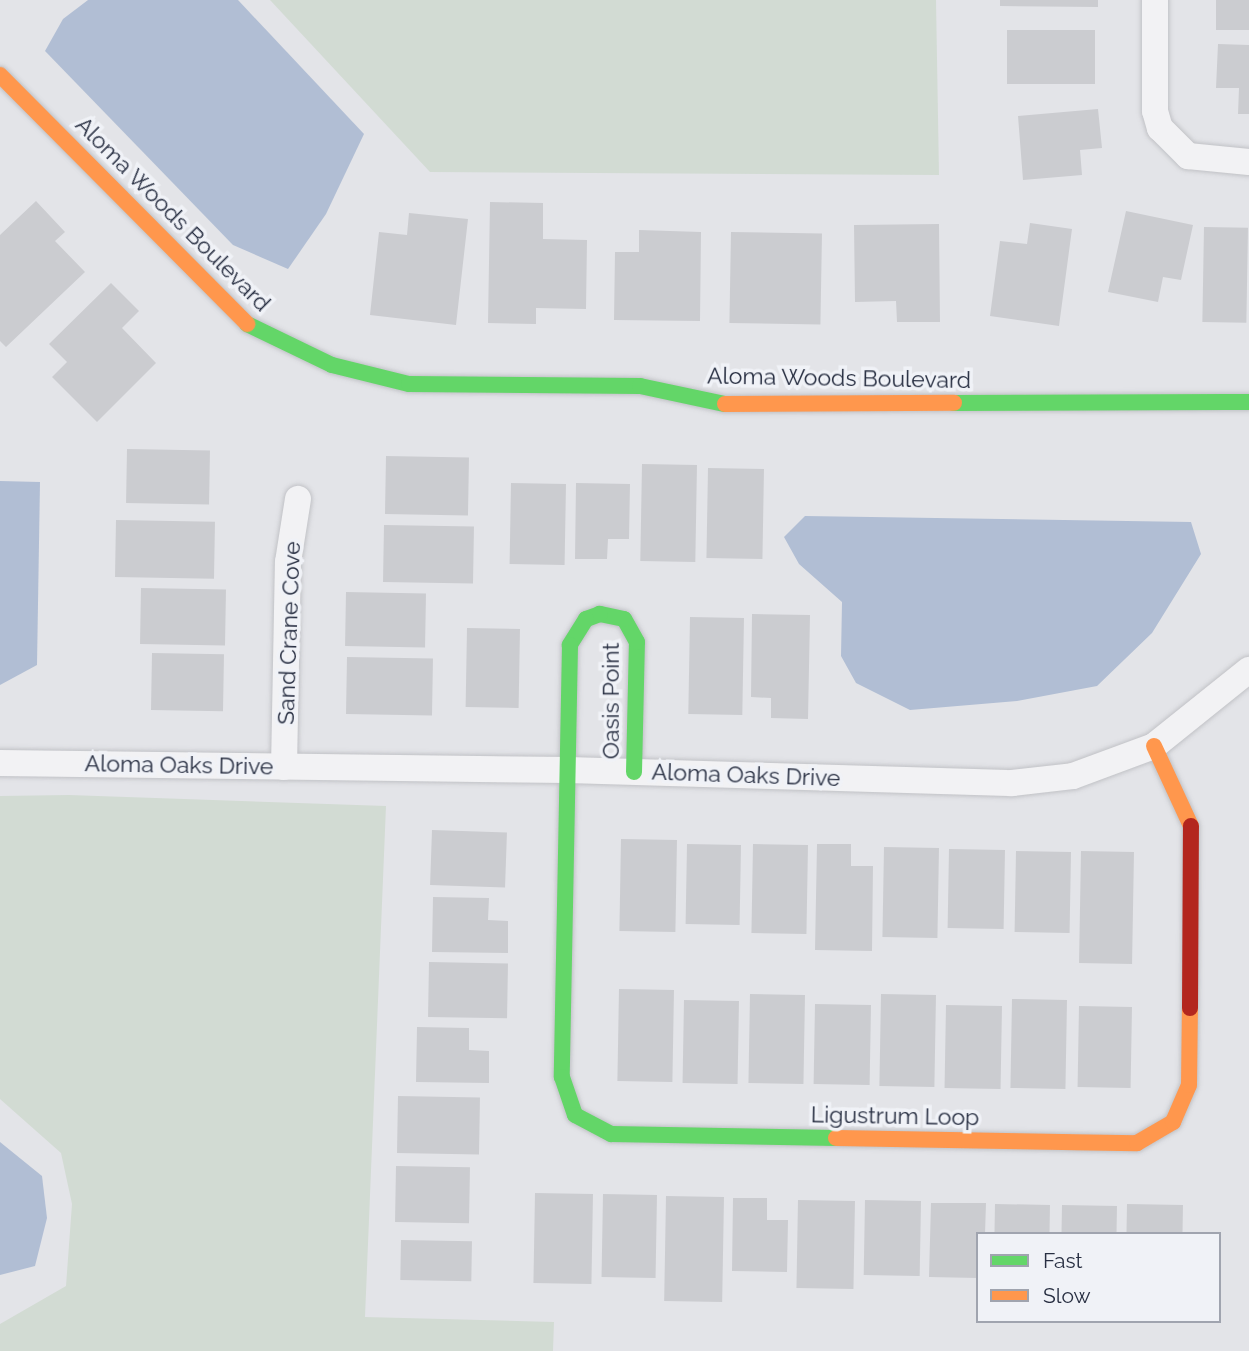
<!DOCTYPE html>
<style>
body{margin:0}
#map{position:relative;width:1249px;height:1351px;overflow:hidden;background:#e3e4e8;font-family:Raleway,sans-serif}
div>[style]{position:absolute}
.green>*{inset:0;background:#d2dbd3}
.water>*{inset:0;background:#b1bed4}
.building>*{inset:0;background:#cbccd0;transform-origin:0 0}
.roads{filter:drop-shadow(0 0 2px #c1c2c6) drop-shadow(0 0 2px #c1c2c6)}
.street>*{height:26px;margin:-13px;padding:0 13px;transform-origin:13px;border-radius:13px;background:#f2f2f4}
.fast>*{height:16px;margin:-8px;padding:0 8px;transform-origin:8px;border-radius:8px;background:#63d668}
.slow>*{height:16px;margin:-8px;padding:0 8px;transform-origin:8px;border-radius:8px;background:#ff974d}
.jam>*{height:16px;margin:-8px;padding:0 8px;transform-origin:8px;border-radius:8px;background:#b3261e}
span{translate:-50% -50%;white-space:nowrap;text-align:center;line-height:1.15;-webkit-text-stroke:7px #f0f2f7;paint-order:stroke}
.street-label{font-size:23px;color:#282f42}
.legend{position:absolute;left:976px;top:1232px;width:245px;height:91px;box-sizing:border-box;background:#f0f2f7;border:2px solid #a0a4af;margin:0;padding:9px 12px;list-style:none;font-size:21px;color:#282f42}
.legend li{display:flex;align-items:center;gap:14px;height:35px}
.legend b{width:35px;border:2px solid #a0a4af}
</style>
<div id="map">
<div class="green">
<div style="clip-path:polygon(270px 0,936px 0,939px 175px,430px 172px)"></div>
<div style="clip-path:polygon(69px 795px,386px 806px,365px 1317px,554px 1322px,553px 1351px,0 1351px,0 1324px,66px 1286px,72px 1204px,61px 1153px,0 1099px,0 796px)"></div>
</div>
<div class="water">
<div style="clip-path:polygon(88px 0,238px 0,364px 134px,326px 214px,288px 269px,233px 245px,45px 51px,63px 19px)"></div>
<div style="clip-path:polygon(0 481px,40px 482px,37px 665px,0 685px)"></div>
<div style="clip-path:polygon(805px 516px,1191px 522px,1201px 554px,1152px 633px,1097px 686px,1017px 701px,910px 710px,856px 683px,841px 656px,842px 602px,799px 564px,784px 537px)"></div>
<div style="clip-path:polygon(0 1142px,42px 1176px,47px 1218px,35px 1266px,0 1275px)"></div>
</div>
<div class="building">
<div style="clip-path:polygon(1000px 0,1098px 0,1098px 7px,1000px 6px)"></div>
<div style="left:1216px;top:0;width:33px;height:30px"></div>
<div style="left:1007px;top:30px;width:88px;height:54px"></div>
<div style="clip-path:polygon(1218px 44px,1249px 45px,1249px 114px,1238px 114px,1239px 88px,1216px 88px)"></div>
<div style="clip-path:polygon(1098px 109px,1102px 148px,1080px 150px,1082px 175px,1023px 180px,1018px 116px)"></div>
<div style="clip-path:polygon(36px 201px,65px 232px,55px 241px,85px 272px,6px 347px,0 341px,0 235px)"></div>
<div style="clip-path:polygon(490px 202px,543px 203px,543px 239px,587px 240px,586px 309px,536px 308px,536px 324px,488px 323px)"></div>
<div style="clip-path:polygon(1126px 211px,1193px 225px,1181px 280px,1163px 277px,1158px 302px,1108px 292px)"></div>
<div style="clip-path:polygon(409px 213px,468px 219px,456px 325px,370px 315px,379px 232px,407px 235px)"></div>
<div style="clip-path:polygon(1030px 223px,1072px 229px,1059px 326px,990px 316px,1000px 241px,1027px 244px)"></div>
<div style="clip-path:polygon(939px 224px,940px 322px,897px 322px,896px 301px,855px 302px,854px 225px)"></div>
<div style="left:1204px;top:227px;width:44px;height:95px;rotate:1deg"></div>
<div style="clip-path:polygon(639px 230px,701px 232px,700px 321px,614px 320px,615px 252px,639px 252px)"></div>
<div style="left:731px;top:232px;width:91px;height:91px;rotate:1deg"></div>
<div style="clip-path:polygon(111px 283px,139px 311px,122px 328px,156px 363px,97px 422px,52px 377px,67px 362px,49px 344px)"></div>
<div style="left:127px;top:449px;width:83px;height:54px;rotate:1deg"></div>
<div style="left:386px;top:456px;width:83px;height:58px;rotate:1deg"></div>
<div style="left:642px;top:464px;width:55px;height:97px;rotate:1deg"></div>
<div style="left:708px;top:468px;width:56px;height:90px;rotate:1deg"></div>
<div style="left:511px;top:483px;width:55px;height:81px;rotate:1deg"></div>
<div style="clip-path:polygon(576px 483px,630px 484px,629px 539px,608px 539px,607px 559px,575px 559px)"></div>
<div style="left:116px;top:520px;width:99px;height:57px;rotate:1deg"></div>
<div style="left:384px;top:525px;width:90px;height:57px;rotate:1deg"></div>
<div style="left:141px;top:588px;width:85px;height:56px;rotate:1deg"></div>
<div style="left:346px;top:592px;width:80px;height:54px;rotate:1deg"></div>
<div style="clip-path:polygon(752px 614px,810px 615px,808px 719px,771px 718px,771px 698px,751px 697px)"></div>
<div style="left:690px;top:617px;width:54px;height:97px;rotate:1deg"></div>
<div style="left:467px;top:628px;width:53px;height:79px;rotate:1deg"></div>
<div style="left:152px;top:653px;width:72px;height:57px;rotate:1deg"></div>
<div style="left:347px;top:657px;width:86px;height:57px;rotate:1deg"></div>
<div style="left:432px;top:830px;width:75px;height:55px;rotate:2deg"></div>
<div style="left:621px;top:839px;width:56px;height:92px;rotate:1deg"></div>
<div style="left:687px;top:844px;width:54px;height:80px;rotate:1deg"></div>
<div style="left:753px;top:844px;width:55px;height:89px;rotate:1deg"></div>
<div style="clip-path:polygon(817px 844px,851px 844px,851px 866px,873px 866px,872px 951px,815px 950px)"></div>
<div style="left:884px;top:847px;width:55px;height:90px;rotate:1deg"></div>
<div style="left:949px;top:849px;width:56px;height:79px;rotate:1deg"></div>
<div style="left:1016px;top:851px;width:55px;height:81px;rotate:1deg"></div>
<div style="left:1081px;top:851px;width:53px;height:112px;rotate:1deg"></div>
<div style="clip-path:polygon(433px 897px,489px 898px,488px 920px,508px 921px,508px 953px,432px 952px)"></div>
<div style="left:429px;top:962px;width:79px;height:55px;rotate:1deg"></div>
<div style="left:619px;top:989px;width:55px;height:92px;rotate:1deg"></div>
<div style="left:750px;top:994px;width:55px;height:89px;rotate:1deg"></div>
<div style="left:881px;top:994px;width:55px;height:92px;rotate:1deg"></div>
<div style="left:1012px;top:999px;width:55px;height:89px;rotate:1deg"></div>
<div style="left:684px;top:1000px;width:55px;height:83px;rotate:1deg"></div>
<div style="left:815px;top:1004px;width:56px;height:80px;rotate:1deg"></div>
<div style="left:946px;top:1005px;width:56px;height:83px;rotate:1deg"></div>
<div style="left:1079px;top:1006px;width:53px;height:81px;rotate:1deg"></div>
<div style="clip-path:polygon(417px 1027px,469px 1028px,469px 1050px,489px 1051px,489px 1083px,416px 1082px)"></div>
<div style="left:398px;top:1096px;width:82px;height:57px;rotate:1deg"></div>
<div style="left:396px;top:1166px;width:74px;height:56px;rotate:1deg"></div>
<div style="left:535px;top:1193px;width:58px;height:90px;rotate:1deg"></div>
<div style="left:603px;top:1194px;width:54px;height:83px;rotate:1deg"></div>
<div style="left:666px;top:1196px;width:58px;height:105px;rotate:1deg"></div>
<div style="clip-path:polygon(733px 1198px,767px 1198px,767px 1220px,788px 1220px,787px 1272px,732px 1271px)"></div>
<div style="left:798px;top:1200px;width:57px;height:88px;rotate:1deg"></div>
<div style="left:865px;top:1200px;width:56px;height:75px;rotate:1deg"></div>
<div style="clip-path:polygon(931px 1203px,986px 1203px,985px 1234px,978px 1234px,978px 1278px,929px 1277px)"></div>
<div style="left:995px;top:1204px;width:55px;height:30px;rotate:1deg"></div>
<div style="left:1127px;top:1204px;width:56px;height:30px;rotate:1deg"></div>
<div style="left:1062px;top:1205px;width:55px;height:29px;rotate:1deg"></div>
<div style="left:401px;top:1240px;width:71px;height:40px;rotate:1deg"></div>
</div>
<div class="roads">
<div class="street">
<div style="left:1155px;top:0;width:111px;rotate:90deg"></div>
<div style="left:1155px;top:111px;width:18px;rotate:74deg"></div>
<div style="left:1160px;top:128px;width:40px;rotate:45deg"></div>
<div style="left:1188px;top:156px;width:61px;rotate:5.6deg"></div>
<div style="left:0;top:763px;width:568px;rotate:0.71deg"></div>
<div style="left:568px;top:770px;width:444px;rotate:1.7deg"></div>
<div style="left:1012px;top:783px;width:61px;rotate:-6.5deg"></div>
<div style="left:1073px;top:776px;width:86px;rotate:-20.3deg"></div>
<div style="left:1154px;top:746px;width:122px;rotate:-38.7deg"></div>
<div style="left:284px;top:767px;width:205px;rotate:-88.9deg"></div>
<div style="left:288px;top:562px;width:64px;rotate:-81deg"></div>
</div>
<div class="fast">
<div style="left:247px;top:324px;width:94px;rotate:25.8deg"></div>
<div style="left:332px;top:365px;width:79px;rotate:13.9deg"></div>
<div style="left:409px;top:384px;width:231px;rotate:0.5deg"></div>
<div style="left:640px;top:386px;width:87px;rotate:12deg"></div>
<div style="left:954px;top:403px;width:295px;rotate:-0.2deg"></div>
<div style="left:634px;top:772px;width:130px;rotate:-88.7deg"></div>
<div style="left:637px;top:642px;width:26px;rotate:-119deg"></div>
<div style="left:624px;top:619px;width:25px;rotate:-168deg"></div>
<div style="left:600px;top:614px;width:15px;rotate:160deg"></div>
<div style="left:586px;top:619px;width:31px;rotate:122deg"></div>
<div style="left:570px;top:645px;width:432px;rotate:91.1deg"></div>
<div style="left:562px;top:1077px;width:40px;rotate:71.1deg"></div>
<div style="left:575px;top:1115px;width:41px;rotate:27.8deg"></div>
<div style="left:611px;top:1134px;width:225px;rotate:1deg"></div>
</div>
<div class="slow">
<div style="left:0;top:75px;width:351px;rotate:45.2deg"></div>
<div style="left:725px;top:404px;width:229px;rotate:-0.3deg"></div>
<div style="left:1154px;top:746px;width:88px;rotate:65.2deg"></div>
<div style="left:836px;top:1138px;width:301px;rotate:1deg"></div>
<div style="left:1137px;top:1143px;width:42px;rotate:-30.3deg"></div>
<div style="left:1173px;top:1122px;width:40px;rotate:-66.6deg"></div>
<div style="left:1189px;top:1085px;width:77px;rotate:-89.3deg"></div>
</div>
<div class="jam">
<div style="left:1190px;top:1008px;width:182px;rotate:-89.7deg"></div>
</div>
</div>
<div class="street-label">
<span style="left:173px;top:214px;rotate:45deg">Aloma Woods Boulevard</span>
<span style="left:839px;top:378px;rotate:1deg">Aloma Woods Boulevard</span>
<span style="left:289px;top:633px;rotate:-88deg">Sand Crane Cove</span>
<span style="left:611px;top:701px;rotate:-90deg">Oasis Point</span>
<span style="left:179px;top:765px;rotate:1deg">Aloma Oaks Drive</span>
<span style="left:746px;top:775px;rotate:2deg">Aloma Oaks Drive</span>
<span style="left:895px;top:1116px;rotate:1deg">Ligustrum Loop</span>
</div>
<ul class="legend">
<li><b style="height:9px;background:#63d668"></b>Fast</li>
<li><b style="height:9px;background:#ff974d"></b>Slow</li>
</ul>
</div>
